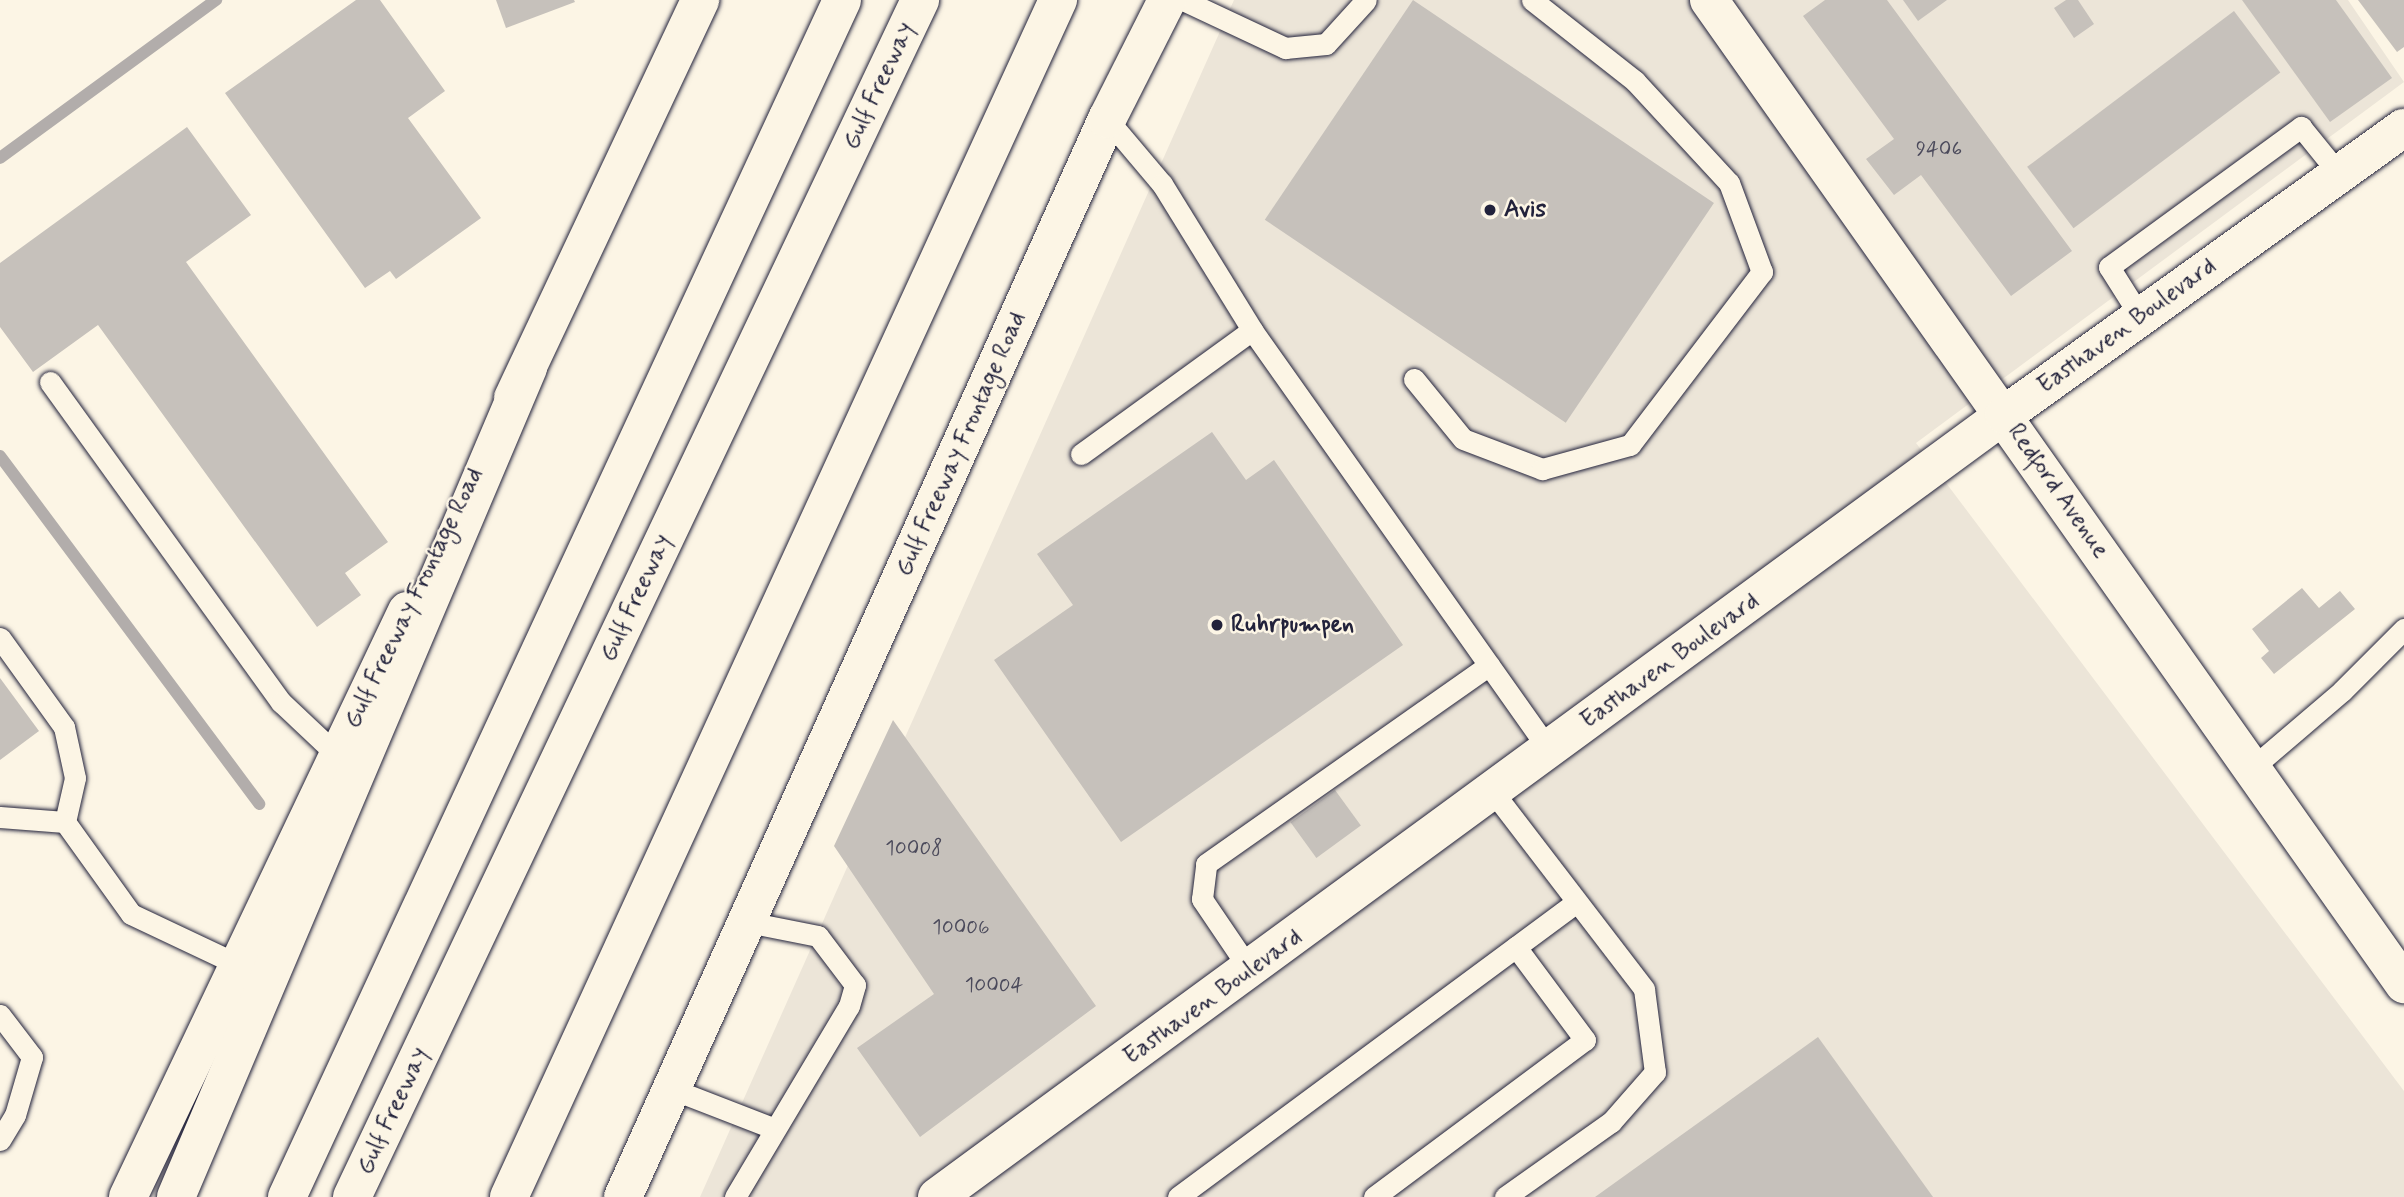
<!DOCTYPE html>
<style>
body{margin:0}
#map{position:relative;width:2404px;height:1197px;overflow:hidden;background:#fcf5e5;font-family:Mynerve,sans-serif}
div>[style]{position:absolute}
.built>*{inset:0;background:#ece5d8}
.stream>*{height:12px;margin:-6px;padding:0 6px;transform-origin:6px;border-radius:6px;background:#b2adab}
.building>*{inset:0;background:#c6c1bb;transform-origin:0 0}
.roads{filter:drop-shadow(0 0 2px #22223b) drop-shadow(0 0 2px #22223b)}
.service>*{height:21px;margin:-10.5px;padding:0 10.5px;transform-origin:10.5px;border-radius:10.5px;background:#fcf5e5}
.minor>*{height:38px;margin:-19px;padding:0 19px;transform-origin:19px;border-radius:19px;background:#fcf5e5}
.secondary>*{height:38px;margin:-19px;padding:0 19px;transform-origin:19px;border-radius:19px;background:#fcf5e5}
.motorway>*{height:38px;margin:-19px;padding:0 19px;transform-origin:19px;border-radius:19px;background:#fcf5e5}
.dots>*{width:19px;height:19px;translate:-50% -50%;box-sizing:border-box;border:4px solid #fcf5e5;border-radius:50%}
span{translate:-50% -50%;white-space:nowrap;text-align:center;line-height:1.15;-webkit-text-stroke:5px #fcf5e5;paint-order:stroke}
.number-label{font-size:21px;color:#4b4a5b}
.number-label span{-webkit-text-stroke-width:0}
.street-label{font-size:24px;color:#22223b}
.poi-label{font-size:24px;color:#22223b;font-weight:700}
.left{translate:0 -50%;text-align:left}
</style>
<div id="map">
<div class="built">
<div style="clip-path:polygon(1234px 0,2348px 0,2404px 82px,1916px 443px,2404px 1091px,2404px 1197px,700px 1197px)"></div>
</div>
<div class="stream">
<div style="left:0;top:158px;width:268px;rotate:-36.2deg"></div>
<div style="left:0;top:456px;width:434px;rotate:53.3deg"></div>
</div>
<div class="building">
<div style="clip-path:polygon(356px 0,380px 0,445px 91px,408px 118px,481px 218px,396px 279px,390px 271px,365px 288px,225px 93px)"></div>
<div style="clip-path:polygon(496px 0,574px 0,575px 2px,506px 28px)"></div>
<div style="left:1413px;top:0;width:363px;height:265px;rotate:34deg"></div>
<div style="clip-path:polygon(1825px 0,1887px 0,2072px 251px,2011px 296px,1921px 175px,1894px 195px,1866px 159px,1894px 139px,1803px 16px)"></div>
<div style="clip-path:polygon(1903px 0,1947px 0,1918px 21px)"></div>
<div style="clip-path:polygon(2066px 0,2078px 0,2094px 24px,2074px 38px,2054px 8px)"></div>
<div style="clip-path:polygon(2242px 0,2336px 0,2392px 78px,2330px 122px)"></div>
<div style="clip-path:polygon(2358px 0,2404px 0,2404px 47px,2397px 52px)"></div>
<div style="left:2234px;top:11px;width:77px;height:259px;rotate:53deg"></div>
<div style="clip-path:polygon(187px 127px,251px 215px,186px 262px,388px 542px,345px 573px,361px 595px,317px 627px,98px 325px,33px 372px,0 327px,0 263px)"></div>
<div style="clip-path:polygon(1212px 432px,1246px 480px,1274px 460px,1403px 645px,1121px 842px,994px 660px,1073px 605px,1037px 554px)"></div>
<div style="clip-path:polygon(2302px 588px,2319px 608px,2340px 591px,2355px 609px,2274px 674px,2261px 658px,2269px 651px,2252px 629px)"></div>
<div style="clip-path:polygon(0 678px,39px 731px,0 760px)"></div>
<div style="clip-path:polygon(893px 720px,1096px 1006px,920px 1137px,857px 1048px,934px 994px,834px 846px)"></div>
<div style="left:1335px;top:790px;width:44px;height:55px;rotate:54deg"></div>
<div style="clip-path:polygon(1818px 1037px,1933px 1197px,1595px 1197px)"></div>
</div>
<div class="roads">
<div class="service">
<div style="left:1183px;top:0;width:113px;rotate:25.2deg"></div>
<div style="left:1285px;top:48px;width:41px;rotate:-5.6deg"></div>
<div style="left:1326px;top:44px;width:59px;rotate:-47.7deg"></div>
<div style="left:1107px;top:119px;width:85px;rotate:49.8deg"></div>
<div style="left:1162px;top:184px;width:172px;rotate:58.3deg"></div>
<div style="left:1252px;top:330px;width:514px;rotate:54.73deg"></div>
<div style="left:2140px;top:316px;width:58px;rotate:-122.3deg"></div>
<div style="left:2109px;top:267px;width:238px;rotate:-36.1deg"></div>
<div style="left:2301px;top:127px;width:60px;rotate:51deg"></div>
<div style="left:1414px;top:379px;width:77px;rotate:50.8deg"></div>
<div style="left:1463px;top:439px;width:85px;rotate:20.8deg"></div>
<div style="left:1542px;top:469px;width:91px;rotate:-15.3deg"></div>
<div style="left:1630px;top:445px;width:218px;rotate:-52.7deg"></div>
<div style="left:1762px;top:272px;width:95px;rotate:-110.3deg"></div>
<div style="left:1729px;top:183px;width:139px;rotate:-132.7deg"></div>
<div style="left:1635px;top:81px;width:131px;rotate:-141.8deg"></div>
<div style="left:50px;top:382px;width:395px;rotate:54.2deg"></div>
<div style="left:281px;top:702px;width:76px;rotate:43.4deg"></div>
<div style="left:1081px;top:454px;width:211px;rotate:-35.9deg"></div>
<div style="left:0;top:638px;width:110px;rotate:54.3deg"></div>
<div style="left:64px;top:727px;width:52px;rotate:77.8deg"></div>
<div style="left:75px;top:778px;width:45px;rotate:102.8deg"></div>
<div style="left:65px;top:822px;width:113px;rotate:54.3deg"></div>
<div style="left:131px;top:914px;width:117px;rotate:25.3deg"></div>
<div style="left:2252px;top:768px;width:118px;rotate:-40.5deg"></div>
<div style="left:2342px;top:691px;width:88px;rotate:-45deg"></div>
<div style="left:1493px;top:792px;width:248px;rotate:52.5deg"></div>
<div style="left:1644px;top:989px;width:84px;rotate:82.5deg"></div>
<div style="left:1655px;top:1072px;width:67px;rotate:131.3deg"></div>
<div style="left:1611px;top:1122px;width:130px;rotate:144.7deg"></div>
<div style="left:0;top:817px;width:65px;rotate:4.4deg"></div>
<div style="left:1250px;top:970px;width:86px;rotate:-124.1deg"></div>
<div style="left:1202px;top:899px;width:35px;rotate:-83deg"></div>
<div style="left:1206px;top:864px;width:346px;rotate:-35.1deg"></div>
<div style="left:0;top:1015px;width:53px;rotate:52.7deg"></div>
<div style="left:32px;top:1057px;width:60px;rotate:106.3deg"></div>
<div style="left:15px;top:1115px;width:29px;rotate:121deg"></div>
<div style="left:672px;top:1089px;width:110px;rotate:21.2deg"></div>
<div style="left:735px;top:1197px;width:222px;rotate:-59.2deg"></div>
<div style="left:849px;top:1006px;width:22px;rotate:-74deg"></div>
<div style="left:855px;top:985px;width:61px;rotate:-127.1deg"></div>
<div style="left:818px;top:936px;width:72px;rotate:-168.8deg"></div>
<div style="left:1178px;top:1197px;width:495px;rotate:-36.5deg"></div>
<div style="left:1374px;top:1197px;width:263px;rotate:-36.7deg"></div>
<div style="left:1585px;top:1040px;width:116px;rotate:-126.6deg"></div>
</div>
<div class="minor">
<div style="left:1709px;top:0;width:1205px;rotate:54.77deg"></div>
<div style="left:937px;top:1197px;width:1323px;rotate:-36.24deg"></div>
<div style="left:2004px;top:415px;width:492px;rotate:-35.7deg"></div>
</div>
<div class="secondary">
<div style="left:513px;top:398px;width:440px;rotate:-64.8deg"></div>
<div style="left:128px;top:1197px;width:649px;rotate:-64.54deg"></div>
<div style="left:623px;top:1197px;width:1182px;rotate:-65.82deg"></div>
<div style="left:1107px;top:119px;width:133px;rotate:-63.2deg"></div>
</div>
<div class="motorway">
<div style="left:176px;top:1197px;width:901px;rotate:-66.99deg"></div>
<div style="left:287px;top:1197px;width:1319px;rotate:-65.12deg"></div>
<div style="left:352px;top:1197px;width:1325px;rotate:-64.61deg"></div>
<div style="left:509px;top:1197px;width:1317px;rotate:-65.36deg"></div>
</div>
</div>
<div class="dots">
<div style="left:1490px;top:210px;background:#22223b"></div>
<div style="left:1217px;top:625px;background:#22223b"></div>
</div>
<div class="number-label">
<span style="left:1939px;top:149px">9406</span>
<span style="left:914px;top:848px">10008</span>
<span style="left:961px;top:927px">10006</span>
<span style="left:994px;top:985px">10004</span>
</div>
<div class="street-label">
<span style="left:879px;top:86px;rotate:-65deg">Gulf Freeway</span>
<span style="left:2127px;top:326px;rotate:-36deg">Easthaven Boulevard</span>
<span style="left:961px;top:444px;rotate:-66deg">Gulf Freeway Frontage Road</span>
<span style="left:2058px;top:491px;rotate:55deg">Redford Avenue</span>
<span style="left:414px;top:598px;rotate:-64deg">Gulf Freeway Frontage Road</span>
<span style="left:636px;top:598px;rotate:-65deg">Gulf Freeway</span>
<span style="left:1670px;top:661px;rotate:-36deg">Easthaven Boulevard</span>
<span style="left:1213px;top:997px;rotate:-36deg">Easthaven Boulevard</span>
<span style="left:393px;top:1111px;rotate:-65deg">Gulf Freeway</span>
</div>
<div class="poi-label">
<span class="left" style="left:1504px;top:210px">Avis</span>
<span class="left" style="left:1231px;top:625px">Ruhrpumpen</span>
</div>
</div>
